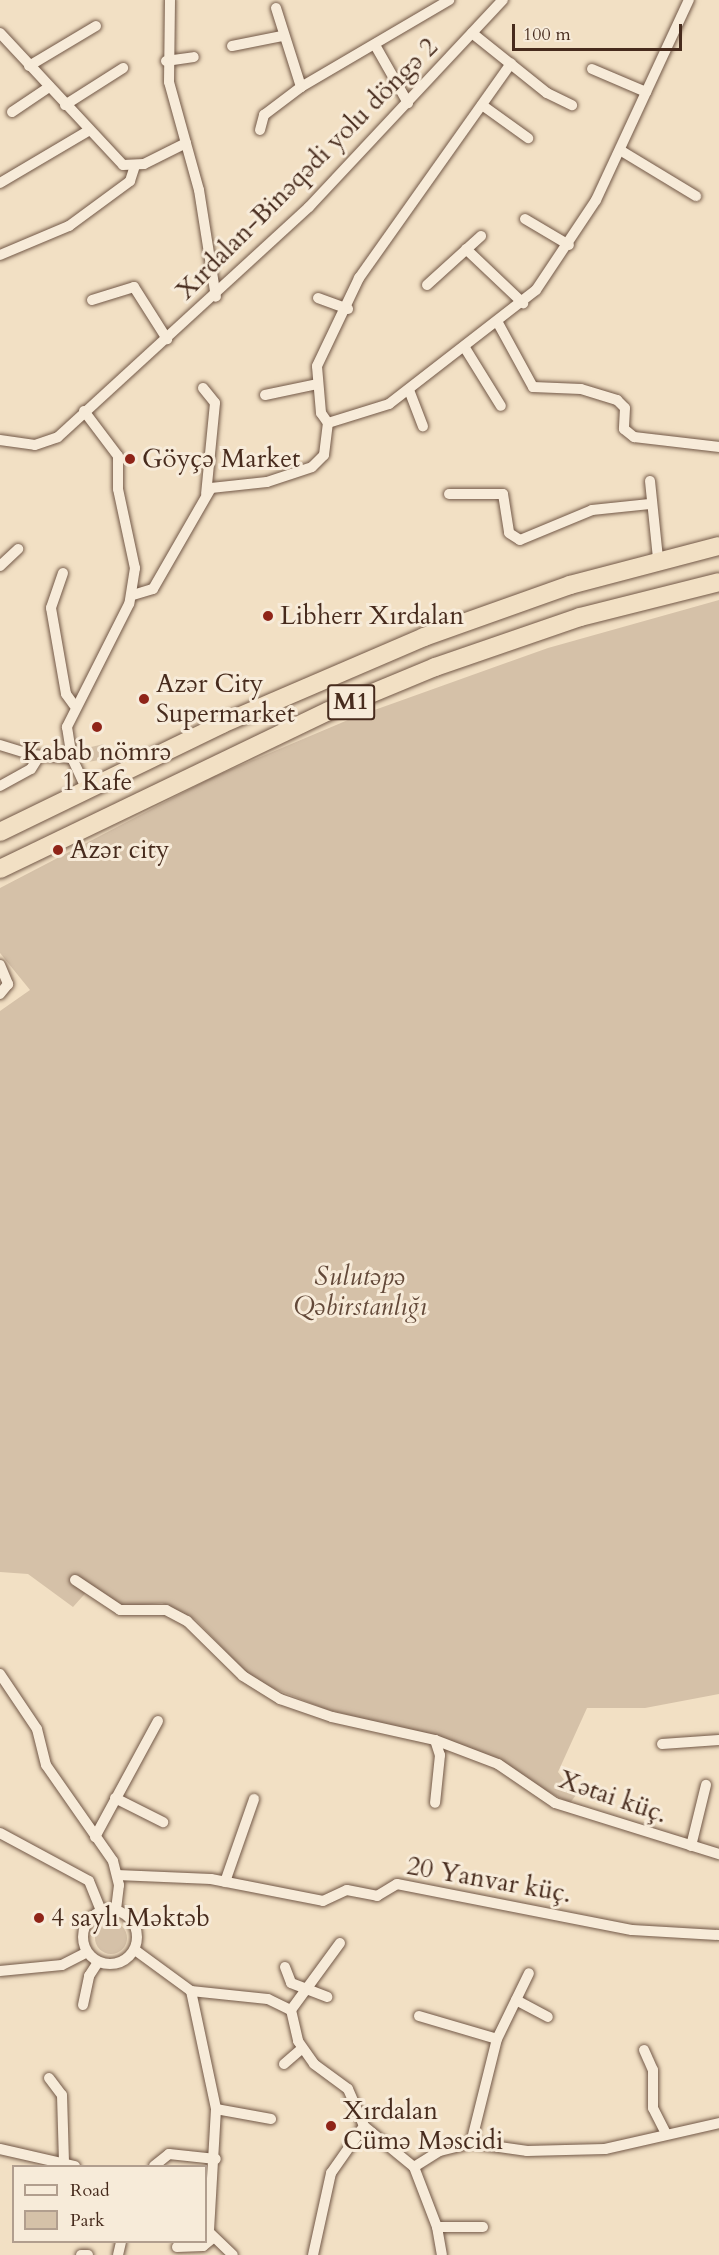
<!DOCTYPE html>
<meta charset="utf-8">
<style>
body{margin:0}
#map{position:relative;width:719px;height:2255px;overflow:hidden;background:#f2e0c4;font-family:Cardo,serif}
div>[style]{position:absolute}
.green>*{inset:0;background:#d5c1a8}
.round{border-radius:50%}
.roads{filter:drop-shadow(0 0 2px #725847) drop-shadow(0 0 2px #725847)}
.minor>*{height:10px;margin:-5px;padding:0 5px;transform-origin:5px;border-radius:5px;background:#f7ebd9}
.minor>.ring{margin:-5px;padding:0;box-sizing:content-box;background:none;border:10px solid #f7ebd9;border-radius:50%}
.trunk>*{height:18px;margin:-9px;padding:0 9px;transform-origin:9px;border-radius:9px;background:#f2e0c4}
.dots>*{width:16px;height:16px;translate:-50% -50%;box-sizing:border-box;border:3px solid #f7ebd9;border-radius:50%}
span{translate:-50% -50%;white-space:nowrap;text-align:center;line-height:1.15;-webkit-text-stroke:6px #f7ebd9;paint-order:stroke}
.shield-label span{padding:2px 4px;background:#f7ebd9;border:2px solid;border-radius:4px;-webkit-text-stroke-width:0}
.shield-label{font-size:24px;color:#472b1d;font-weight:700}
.street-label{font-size:26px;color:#472b1d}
.poi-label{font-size:26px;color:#472b1d}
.left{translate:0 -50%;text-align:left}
.park-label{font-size:26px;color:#634939;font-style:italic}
.legend{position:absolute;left:12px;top:2165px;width:195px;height:78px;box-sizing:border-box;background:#f7ebd9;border:2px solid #b19e8e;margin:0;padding:8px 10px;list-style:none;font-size:18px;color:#472b1d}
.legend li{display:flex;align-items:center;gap:12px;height:30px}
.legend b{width:30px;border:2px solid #b19e8e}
.scale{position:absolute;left:512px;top:24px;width:170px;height:27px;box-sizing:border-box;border:3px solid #472b1d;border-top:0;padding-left:8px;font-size:18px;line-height:21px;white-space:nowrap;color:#472b1d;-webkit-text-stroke:4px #f7ebd9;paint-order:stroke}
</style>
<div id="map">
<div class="green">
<div style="clip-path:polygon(719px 600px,719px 1694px,645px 1708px,587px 1708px,558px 1772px,576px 1795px,570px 1803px,449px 1741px,325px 1709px,253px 1680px,196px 1620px,162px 1603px,123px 1607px,91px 1587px,73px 1607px,28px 1574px,0 1572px,0 1011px,30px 990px,0 953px,0 888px,213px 777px,355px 717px,548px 648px)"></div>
<div style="clip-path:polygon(104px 744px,111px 758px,82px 763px,78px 750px)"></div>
<div class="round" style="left:95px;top:1922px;width:32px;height:32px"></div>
</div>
<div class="roads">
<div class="minor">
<div style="left:170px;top:0;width:82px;rotate:90.7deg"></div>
<div style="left:169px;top:82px;width:112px;rotate:74.5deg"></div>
<div style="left:199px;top:190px;width:108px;rotate:81deg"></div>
<div style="left:276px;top:8px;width:83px;rotate:72.4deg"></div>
<div style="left:301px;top:87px;width:172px;rotate:-30.4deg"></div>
<div style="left:0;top:33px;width:180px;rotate:47deg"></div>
<div style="left:123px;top:165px;width:21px;rotate:-3deg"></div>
<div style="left:144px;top:164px;width:47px;rotate:-26.6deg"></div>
<div style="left:472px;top:33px;width:96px;rotate:38.7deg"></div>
<div style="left:547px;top:93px;width:28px;rotate:26deg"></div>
<div style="left:375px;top:45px;width:67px;rotate:60.4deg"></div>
<div style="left:232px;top:46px;width:51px;rotate:-11.3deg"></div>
<div style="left:166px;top:61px;width:28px;rotate:-8deg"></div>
<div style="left:29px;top:66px;width:78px;rotate:-30.8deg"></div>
<div style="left:592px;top:69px;width:59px;rotate:23.1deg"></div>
<div style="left:65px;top:105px;width:69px;rotate:-32.5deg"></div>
<div style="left:482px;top:105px;width:57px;rotate:35.7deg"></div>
<div style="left:12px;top:112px;width:45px;rotate:-34deg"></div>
<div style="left:260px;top:130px;width:16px;rotate:-75deg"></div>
<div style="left:264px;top:115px;width:46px;rotate:-37.1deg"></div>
<div style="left:620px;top:150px;width:89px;rotate:31.2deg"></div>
<div style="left:0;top:183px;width:102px;rotate:-30.6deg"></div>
<div style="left:525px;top:219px;width:51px;rotate:30.6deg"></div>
<div style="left:466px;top:249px;width:79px;rotate:43.5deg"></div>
<div style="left:0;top:255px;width:75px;rotate:-22.8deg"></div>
<div style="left:69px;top:226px;width:76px;rotate:-36.4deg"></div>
<div style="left:130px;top:181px;width:16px;rotate:-72deg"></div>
<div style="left:427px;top:285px;width:73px;rotate:-42.2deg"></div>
<div style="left:318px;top:298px;width:32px;rotate:20deg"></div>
<div style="left:92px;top:300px;width:44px;rotate:-17.2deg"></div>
<div style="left:134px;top:287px;width:62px;rotate:57.6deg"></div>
<div style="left:498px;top:323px;width:73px;rotate:61.3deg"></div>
<div style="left:533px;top:387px;width:48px;rotate:2.4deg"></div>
<div style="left:581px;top:389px;width:38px;rotate:17deg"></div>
<div style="left:617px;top:400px;width:11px;rotate:45deg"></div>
<div style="left:625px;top:408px;width:21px;rotate:93deg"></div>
<div style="left:624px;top:429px;width:13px;rotate:39deg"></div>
<div style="left:634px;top:437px;width:86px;rotate:6.7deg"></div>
<div style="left:465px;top:348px;width:68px;rotate:58.2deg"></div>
<div style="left:203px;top:388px;width:19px;rotate:51deg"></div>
<div style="left:215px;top:403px;width:91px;rotate:95.6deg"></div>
<div style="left:409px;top:390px;width:39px;rotate:69deg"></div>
<div style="left:265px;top:395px;width:53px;rotate:-11.9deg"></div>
<div style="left:84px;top:411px;width:56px;rotate:52.9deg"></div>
<div style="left:118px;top:456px;width:33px;rotate:90deg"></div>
<div style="left:118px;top:489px;width:81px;rotate:77.9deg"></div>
<div style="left:135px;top:568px;width:36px;rotate:99deg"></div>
<div style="left:129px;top:604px;width:138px;rotate:116.8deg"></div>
<div style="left:67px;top:727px;width:31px;rotate:81deg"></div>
<div style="left:72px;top:758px;width:35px;rotate:65deg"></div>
<div style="left:328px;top:423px;width:64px;rotate:-17.3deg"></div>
<div style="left:389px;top:404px;width:186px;rotate:-37.8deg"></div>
<div style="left:536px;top:290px;width:108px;rotate:-56.3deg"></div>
<div style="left:596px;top:200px;width:221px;rotate:-65.1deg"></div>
<div style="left:328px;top:423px;width:12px;rotate:-125deg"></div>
<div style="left:321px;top:413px;width:47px;rotate:-94.9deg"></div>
<div style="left:317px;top:366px;width:98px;rotate:-64.5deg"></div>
<div style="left:359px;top:278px;width:263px;rotate:-54.7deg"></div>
<div style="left:0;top:440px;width:35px;rotate:8deg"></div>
<div style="left:35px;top:445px;width:24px;rotate:-19deg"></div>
<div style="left:58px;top:437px;width:340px;rotate:-42.5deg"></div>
<div style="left:309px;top:207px;width:284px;rotate:-46.9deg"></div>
<div style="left:650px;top:481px;width:78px;rotate:84.1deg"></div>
<div style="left:449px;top:494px;width:54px"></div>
<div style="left:503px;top:494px;width:39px;rotate:81deg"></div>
<div style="left:509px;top:533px;width:13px;rotate:32deg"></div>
<div style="left:520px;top:540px;width:78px;rotate:-22.6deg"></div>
<div style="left:592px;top:510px;width:58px;rotate:-5.9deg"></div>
<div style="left:0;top:566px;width:25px;rotate:-43deg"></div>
<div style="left:63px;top:573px;width:37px;rotate:109deg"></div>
<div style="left:51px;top:608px;width:87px;rotate:80.1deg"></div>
<div style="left:66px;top:694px;width:14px;rotate:54deg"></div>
<div style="left:133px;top:595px;width:21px;rotate:-17deg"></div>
<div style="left:153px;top:589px;width:116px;rotate:-60.1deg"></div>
<div style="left:211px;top:488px;width:56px;rotate:-6.1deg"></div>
<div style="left:267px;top:482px;width:47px;rotate:-18.4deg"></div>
<div style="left:312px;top:467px;width:17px;rotate:-45deg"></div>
<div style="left:324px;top:455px;width:32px;rotate:-83deg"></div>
<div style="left:0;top:745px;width:34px;rotate:17deg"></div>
<div style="left:32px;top:755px;width:40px;rotate:4.3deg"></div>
<div style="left:0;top:786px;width:35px;rotate:-29deg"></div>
<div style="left:31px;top:769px;width:15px;rotate:-58deg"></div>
<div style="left:0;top:965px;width:21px;rotate:67deg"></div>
<div style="left:8px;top:984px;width:13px;rotate:129deg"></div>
<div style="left:75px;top:1580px;width:54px;rotate:33.7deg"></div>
<div style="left:120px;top:1610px;width:46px"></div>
<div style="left:166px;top:1610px;width:24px;rotate:28deg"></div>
<div style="left:187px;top:1621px;width:78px;rotate:44.5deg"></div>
<div style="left:243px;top:1676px;width:44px;rotate:31.9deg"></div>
<div style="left:280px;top:1699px;width:55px;rotate:19.1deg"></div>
<div style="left:332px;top:1717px;width:106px;rotate:12.6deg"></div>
<div style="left:435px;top:1740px;width:16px;rotate:72deg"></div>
<div style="left:440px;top:1755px;width:48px;rotate:95.9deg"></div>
<div style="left:0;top:1674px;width:66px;rotate:56.1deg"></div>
<div style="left:37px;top:1729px;width:37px;rotate:76deg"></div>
<div style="left:46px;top:1765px;width:117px;rotate:55.1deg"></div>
<div style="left:113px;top:1861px;width:25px;rotate:76deg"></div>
<div style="left:119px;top:1885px;width:25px;rotate:97deg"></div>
<div style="left:435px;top:1740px;width:67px;rotate:20.9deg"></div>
<div style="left:498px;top:1764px;width:69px;rotate:34.4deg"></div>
<div style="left:555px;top:1803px;width:172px;rotate:17.3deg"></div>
<div style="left:662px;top:1744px;width:57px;rotate:-4deg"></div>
<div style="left:115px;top:1798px;width:54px;rotate:26.6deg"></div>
<div style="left:0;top:1833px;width:101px;rotate:28.3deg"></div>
<div style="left:89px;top:1881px;width:32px;rotate:68deg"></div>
<div style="left:95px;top:1837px;width:132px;rotate:-61.5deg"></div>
<div style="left:691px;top:1846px;width:63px;rotate:-76.2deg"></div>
<div style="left:117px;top:1875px;width:94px;rotate:2.4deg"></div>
<div style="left:211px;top:1879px;width:114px;rotate:11.1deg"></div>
<div style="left:323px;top:1901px;width:26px;rotate:-25deg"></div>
<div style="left:347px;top:1890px;width:31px;rotate:11deg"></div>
<div style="left:377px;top:1896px;width:23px;rotate:-31deg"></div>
<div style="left:397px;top:1884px;width:239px;rotate:11.1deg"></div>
<div style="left:632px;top:1930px;width:87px;rotate:3.3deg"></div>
<div style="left:225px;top:1882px;width:88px;rotate:-70.7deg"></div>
<div class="ring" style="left:83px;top:1910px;width:44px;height:44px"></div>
<div style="left:340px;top:1943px;width:83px;rotate:126.2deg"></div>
<div style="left:291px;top:2010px;width:32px;rotate:77deg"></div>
<div style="left:298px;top:2041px;width:28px;rotate:55deg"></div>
<div style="left:314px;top:2064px;width:42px;rotate:36.3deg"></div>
<div style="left:348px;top:2089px;width:40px;rotate:66.6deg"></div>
<div style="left:364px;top:2126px;width:65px;rotate:39.4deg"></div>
<div style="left:414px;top:2167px;width:64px;rotate:69deg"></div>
<div style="left:437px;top:2227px;width:28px;rotate:80deg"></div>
<div style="left:135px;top:1950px;width:69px;rotate:36.2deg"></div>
<div style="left:191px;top:1991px;width:121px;rotate:78deg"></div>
<div style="left:216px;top:2109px;width:123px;rotate:93.3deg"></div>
<div style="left:209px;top:2232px;width:33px;rotate:44deg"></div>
<div style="left:285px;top:1967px;width:17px;rotate:69deg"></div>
<div style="left:291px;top:1983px;width:39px;rotate:21deg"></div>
<div style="left:0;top:1971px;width:62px;rotate:-5.5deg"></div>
<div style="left:62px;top:1965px;width:28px;rotate:-27deg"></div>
<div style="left:191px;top:1991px;width:77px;rotate:5.9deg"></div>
<div style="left:268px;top:1999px;width:25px;rotate:26deg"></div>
<div style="left:516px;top:2000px;width:36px;rotate:28deg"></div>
<div style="left:83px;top:2005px;width:30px;rotate:-78deg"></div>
<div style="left:89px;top:1976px;width:17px;rotate:-57deg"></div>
<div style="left:419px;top:2016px;width:81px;rotate:16.4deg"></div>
<div style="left:644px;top:2050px;width:22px;rotate:66deg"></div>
<div style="left:653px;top:2070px;width:38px;rotate:90deg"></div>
<div style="left:653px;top:2108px;width:28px;rotate:63deg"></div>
<div style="left:284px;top:2064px;width:23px;rotate:-41deg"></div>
<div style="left:49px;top:2078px;width:21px;rotate:53deg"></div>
<div style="left:62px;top:2095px;width:68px;rotate:88.3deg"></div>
<div style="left:216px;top:2109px;width:56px;rotate:10.3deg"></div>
<div style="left:471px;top:2143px;width:107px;rotate:-76deg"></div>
<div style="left:497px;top:2039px;width:73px;rotate:-64.1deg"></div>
<div style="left:0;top:2149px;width:77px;rotate:12.8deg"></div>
<div style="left:154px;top:2166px;width:19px;rotate:-39deg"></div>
<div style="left:169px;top:2154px;width:47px;rotate:6.1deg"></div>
<div style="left:414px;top:2167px;width:31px;rotate:-32deg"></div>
<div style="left:440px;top:2151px;width:32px;rotate:-14deg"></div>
<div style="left:471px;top:2143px;width:57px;rotate:8.1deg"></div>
<div style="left:527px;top:2151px;width:78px;rotate:-1.5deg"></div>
<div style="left:605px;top:2149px;width:117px;rotate:-12.8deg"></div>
<div style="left:437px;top:2227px;width:46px"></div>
<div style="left:177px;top:2247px;width:26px;rotate:-2deg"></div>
<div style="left:203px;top:2246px;width:13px;rotate:-39deg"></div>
<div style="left:81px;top:2255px;width:7px"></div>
<div style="left:118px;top:2255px;width:13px;rotate:-77deg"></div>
<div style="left:313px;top:2255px;width:84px;rotate:-77.6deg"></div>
<div style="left:331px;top:2173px;width:57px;rotate:-54.9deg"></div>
</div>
<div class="trunk">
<div style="left:0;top:832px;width:247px;rotate:-25.9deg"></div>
<div style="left:222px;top:724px;width:220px;rotate:-23.3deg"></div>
<div style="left:424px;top:637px;width:155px;rotate:-19.6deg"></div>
<div style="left:570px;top:585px;width:154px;rotate:-14.7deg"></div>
<div style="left:0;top:869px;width:365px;rotate:-25.7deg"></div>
<div style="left:329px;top:711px;width:115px;rotate:-22.5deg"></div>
<div style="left:435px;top:667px;width:153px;rotate:-19deg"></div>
<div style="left:580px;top:617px;width:143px;rotate:-14.1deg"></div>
</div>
</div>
<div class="dots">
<div style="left:130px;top:459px;background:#8f2418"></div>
<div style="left:268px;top:616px;background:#8f2418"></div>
<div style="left:144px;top:699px;background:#8f2418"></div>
<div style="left:97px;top:727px;background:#8f2418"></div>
<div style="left:58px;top:850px;background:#8f2418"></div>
<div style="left:39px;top:1918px;background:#8f2418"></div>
<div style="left:331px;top:2126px;background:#8f2418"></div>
</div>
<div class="shield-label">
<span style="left:351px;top:702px">M1</span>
</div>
<div class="street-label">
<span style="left:307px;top:169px;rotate:-45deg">Xırdalan-Binəqədi yolu döngə 2</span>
<span style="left:613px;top:1797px;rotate:19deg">Xətai küç.</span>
<span style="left:489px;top:1880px;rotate:10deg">20 Yanvar küç.</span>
</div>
<div class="poi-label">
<span class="left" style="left:142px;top:459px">Göyçə Market</span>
<span class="left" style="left:280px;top:616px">Libherr Xırdalan</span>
<span class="left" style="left:156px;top:699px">Azər City<br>Supermarket</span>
<span style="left:97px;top:767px">Kabab nömrə<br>1 Kafe</span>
<span class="left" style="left:70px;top:850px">Azər city</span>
<span class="left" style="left:51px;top:1918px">4 saylı Məktəb</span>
<span class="left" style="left:343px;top:2126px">Xırdalan<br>Cümə Məscidi</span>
</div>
<div class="park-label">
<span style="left:360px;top:1292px">Sulutəpə<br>Qəbirstanlığı</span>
</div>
<ul class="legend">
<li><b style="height:8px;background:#f7ebd9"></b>Road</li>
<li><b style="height:16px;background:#d5c1a8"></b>Park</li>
</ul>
<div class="scale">100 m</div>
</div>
